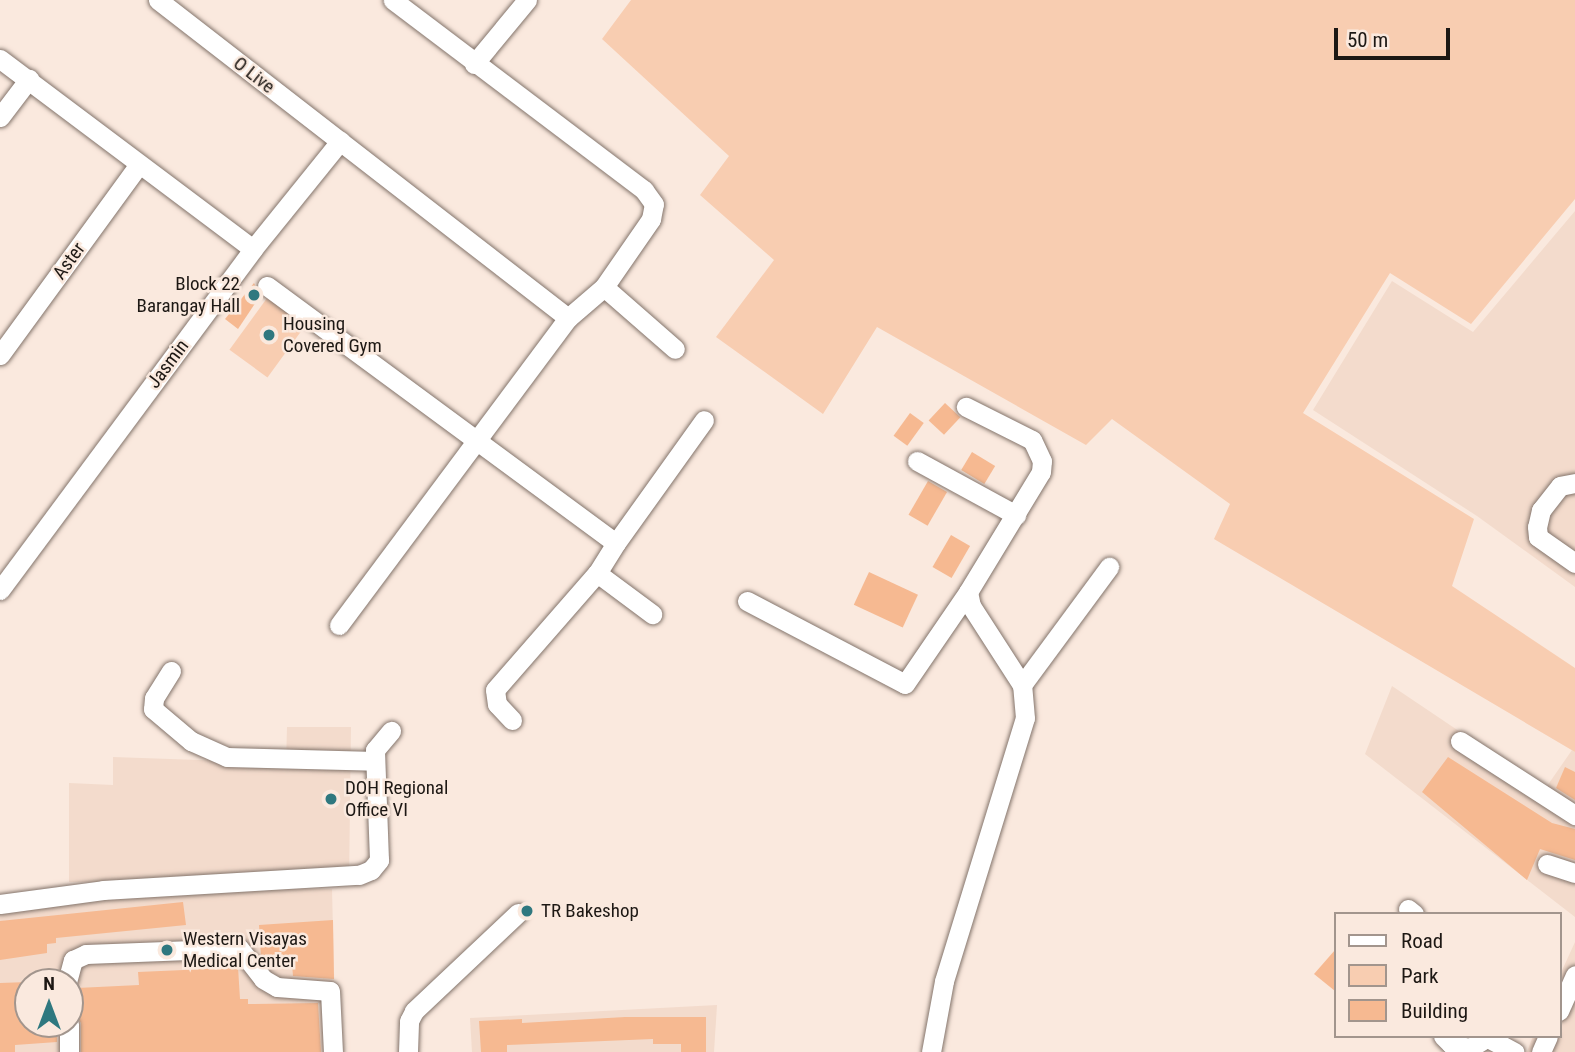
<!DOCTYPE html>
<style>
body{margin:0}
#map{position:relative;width:1575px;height:1052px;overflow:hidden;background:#fae9de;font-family:"Roboto Condensed",sans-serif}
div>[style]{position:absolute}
.built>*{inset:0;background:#f3dbcc}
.green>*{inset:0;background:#f8cdb1;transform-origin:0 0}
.building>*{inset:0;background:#f6b991;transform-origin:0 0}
.roads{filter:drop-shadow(0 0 2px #83746b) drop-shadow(0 0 2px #83746b)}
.minor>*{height:19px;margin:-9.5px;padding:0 9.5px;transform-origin:9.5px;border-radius:9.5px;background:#fff}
.dots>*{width:19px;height:19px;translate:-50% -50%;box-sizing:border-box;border:4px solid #fae9de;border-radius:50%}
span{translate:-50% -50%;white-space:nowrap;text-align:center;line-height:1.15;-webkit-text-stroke:5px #fae9de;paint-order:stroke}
.street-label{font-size:19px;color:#1d1814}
.poi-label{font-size:19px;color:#1d1814}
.right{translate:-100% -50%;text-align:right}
.left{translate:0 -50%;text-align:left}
.legend{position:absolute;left:1334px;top:912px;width:228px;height:126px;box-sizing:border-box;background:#fae9de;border:2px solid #a2958d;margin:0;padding:9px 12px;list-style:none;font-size:21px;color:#1d1814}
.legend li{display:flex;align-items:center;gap:14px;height:35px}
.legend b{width:35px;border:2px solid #a2958d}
.north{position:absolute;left:14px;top:968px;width:70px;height:70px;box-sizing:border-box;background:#fae9de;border:2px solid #a2958d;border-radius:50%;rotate:0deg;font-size:19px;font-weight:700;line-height:28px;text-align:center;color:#1d1814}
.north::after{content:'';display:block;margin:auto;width:24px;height:32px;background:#2f787f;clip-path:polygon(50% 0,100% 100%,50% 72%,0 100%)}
.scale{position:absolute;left:1334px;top:28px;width:116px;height:32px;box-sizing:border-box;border:4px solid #1d1814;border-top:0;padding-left:9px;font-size:21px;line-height:24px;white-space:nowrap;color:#1d1814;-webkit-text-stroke:5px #fae9de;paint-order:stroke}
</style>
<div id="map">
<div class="built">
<div style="clip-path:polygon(1575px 211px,1575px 587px,1477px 516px,1313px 410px,1392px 281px,1473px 332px)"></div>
<div style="clip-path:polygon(1392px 686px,1545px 789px,1572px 750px,1575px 752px,1575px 917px,1365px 754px)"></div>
<div style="clip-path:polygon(287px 727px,351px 727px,349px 882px,69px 882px,69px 783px,113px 785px,113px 757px,286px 763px)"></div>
<div style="clip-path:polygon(evenodd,236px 888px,332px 889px,336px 1052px,0 1052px,0 907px,236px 888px,28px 982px,70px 982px,70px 1024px,28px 1024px,28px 982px)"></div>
<div style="clip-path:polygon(1575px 942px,1575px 1052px,1527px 1052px,1533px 1036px,1559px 1036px,1559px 977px)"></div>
<div style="clip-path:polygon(717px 1005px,714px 1052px,472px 1052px,470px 1018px)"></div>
</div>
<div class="green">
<div style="clip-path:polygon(631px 0,1575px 0,1575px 199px,1471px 324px,1390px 273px,1303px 413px,1474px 519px,1452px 586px,1575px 668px,1575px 752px,1214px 539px,1230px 504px,1112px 419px,1086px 445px,877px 327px,823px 414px,716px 337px,774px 260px,700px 195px,729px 156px,602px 39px)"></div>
<div style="left:270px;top:294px;width:47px;height:69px;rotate:36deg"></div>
</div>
<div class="building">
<div style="clip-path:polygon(254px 283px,260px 296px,238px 329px,225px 319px)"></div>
<div style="left:945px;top:403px;width:21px;height:24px;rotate:43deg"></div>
<div style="left:910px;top:413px;width:17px;height:28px;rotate:36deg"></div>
<div style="left:972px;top:452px;width:27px;height:21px;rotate:31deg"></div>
<div style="left:928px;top:481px;width:22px;height:39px;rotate:30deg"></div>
<div style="left:951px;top:535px;width:22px;height:37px;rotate:30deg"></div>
<div style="left:869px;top:572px;width:54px;height:36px;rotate:25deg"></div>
<div style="clip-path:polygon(1448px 757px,1552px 823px,1575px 829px,1575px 860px,1540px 849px,1527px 880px,1422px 792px)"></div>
<div style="clip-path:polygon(1565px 767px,1575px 772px,1575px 800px,1556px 788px)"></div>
<div style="clip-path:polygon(183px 902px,186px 925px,56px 938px,56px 943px,47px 944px,47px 953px,0 960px,0 921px)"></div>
<div style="clip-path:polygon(333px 920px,334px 979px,293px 976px,292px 964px,268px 966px,261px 957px,259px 925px)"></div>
<div style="clip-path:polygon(1335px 950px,1335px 991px,1314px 974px)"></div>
<div style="clip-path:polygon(222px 961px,222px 968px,238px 967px,240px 999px,248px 999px,248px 1004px,318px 1003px,321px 1052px,81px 1052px,81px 1023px,75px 1013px,77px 988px,139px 985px,138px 972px,207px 969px,207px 962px)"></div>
<div style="clip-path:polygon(28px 982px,28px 1024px,57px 1024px,57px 1042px,15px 1045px,15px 1052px,0 1052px,0 983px)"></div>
<div style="clip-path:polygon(625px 1017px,706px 1017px,706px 1052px,681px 1052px,681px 1044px,653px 1044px,653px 1039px,507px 1045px,507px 1052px,481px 1052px,479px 1021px,522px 1019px,522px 1023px)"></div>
</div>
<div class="roads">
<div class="minor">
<div style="left:158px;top:0;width:519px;rotate:37.8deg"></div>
<div style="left:0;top:59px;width:316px;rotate:36.9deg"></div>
<div style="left:474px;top:64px;width:83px;rotate:-50.4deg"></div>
<div style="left:0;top:117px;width:48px;rotate:-52.7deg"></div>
<div style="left:267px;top:286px;width:433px;rotate:36.4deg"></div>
<div style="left:616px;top:543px;width:36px;rotate:122deg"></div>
<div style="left:597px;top:573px;width:155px;rotate:131.1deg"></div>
<div style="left:495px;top:690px;width:14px;rotate:82deg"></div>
<div style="left:497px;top:704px;width:22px;rotate:47deg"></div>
<div style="left:604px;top:287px;width:94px;rotate:41.1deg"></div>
<div style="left:0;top:355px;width:234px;rotate:-53.9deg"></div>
<div style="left:917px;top:461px;width:113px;rotate:28.6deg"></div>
<div style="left:1575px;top:483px;width:15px;rotate:169deg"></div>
<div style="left:1560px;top:486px;width:31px;rotate:128deg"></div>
<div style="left:1541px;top:510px;width:17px;rotate:103deg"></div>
<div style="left:1537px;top:527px;width:10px;rotate:84deg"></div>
<div style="left:1538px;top:537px;width:45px;rotate:35.1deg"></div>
<div style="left:616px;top:543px;width:151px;rotate:-54.4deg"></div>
<div style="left:597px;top:573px;width:69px;rotate:36.7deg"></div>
<div style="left:0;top:590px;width:425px;rotate:-53.4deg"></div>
<div style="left:253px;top:249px;width:139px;rotate:-51.1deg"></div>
<div style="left:747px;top:601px;width:178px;rotate:27.7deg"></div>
<div style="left:905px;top:684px;width:112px;rotate:-55.6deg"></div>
<div style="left:339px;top:625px;width:383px;rotate:-53.3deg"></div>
<div style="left:568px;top:318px;width:48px;rotate:-40.7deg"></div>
<div style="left:604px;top:287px;width:83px;rotate:-55.3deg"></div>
<div style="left:651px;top:219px;width:15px;rotate:-79deg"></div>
<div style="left:654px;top:204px;width:17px;rotate:-126deg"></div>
<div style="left:644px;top:190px;width:315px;rotate:-142.9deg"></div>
<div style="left:171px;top:671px;width:32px;rotate:122deg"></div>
<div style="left:154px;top:698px;width:11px;rotate:95deg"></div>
<div style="left:153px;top:709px;width:50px;rotate:40.1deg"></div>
<div style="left:191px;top:741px;width:39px;rotate:24deg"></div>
<div style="left:227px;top:757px;width:148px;rotate:1.5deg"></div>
<div style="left:1022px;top:685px;width:147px;rotate:-53.6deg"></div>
<div style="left:1460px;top:741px;width:137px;rotate:32.8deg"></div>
<div style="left:1547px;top:864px;width:29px;rotate:18deg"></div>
<div style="left:0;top:904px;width:104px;rotate:-7.7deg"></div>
<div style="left:103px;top:890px;width:256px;rotate:-3.4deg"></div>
<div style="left:359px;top:875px;width:13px;rotate:-23deg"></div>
<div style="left:371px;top:870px;width:13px;rotate:-51deg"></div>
<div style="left:379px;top:860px;width:110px;rotate:-92.1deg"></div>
<div style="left:375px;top:750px;width:25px;rotate:-50deg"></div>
<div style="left:1408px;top:909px;width:8px;rotate:40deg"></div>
<div style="left:67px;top:982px;width:23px;rotate:-75deg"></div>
<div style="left:73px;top:960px;width:14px;rotate:-25deg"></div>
<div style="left:86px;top:954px;width:153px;rotate:-2.2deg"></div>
<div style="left:239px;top:948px;width:39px;rotate:52deg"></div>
<div style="left:263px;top:979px;width:16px;rotate:30deg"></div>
<div style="left:277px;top:987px;width:53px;rotate:4.3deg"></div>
<div style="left:330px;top:991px;width:61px;rotate:87.2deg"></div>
<div style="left:1559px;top:1011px;width:39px;rotate:-66deg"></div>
<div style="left:69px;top:1024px;width:28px;rotate:90deg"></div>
<div style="left:1443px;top:1036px;width:11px;rotate:45deg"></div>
<div style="left:1451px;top:1044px;width:19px;rotate:12deg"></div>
<div style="left:1470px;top:1048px;width:22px;rotate:-32deg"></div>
<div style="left:1488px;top:1038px;width:30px;rotate:28deg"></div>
<div style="left:408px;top:1052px;width:31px;rotate:-88deg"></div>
<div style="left:409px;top:1021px;width:11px;rotate:-63deg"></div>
<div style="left:414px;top:1011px;width:143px;rotate:-43.3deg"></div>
<div style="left:931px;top:1052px;width:72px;rotate:-79.6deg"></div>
<div style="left:944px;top:981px;width:275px;rotate:-72.9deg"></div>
<div style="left:1025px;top:718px;width:33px;rotate:-95deg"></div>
<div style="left:1022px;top:685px;width:94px;rotate:-122.8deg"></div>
<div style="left:971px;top:606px;width:14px;rotate:-102deg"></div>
<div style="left:968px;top:592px;width:140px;rotate:-58.7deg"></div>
<div style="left:1041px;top:472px;width:11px;rotate:-85deg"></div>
<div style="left:1042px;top:461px;width:23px;rotate:-115deg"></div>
<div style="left:1032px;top:440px;width:74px;rotate:-153.4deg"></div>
<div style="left:1541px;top:1052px;width:17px;rotate:-66deg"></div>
</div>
</div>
<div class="dots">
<div style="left:254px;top:295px;background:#2f787f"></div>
<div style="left:269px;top:335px;background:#2f787f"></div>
<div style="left:331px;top:799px;background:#2f787f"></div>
<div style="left:527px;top:911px;background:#2f787f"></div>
<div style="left:167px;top:950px;background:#2f787f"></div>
</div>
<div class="street-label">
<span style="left:254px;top:75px;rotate:38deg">O Live</span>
<span style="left:69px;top:261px;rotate:-54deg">Aster</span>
<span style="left:168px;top:364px;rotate:-53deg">Jasmin</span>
</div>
<div class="poi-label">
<span class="right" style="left:240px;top:295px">Block 22<br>Barangay Hall</span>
<span class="left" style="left:283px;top:335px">Housing<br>Covered Gym</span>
<span class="left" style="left:345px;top:799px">DOH Regional<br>Office VI</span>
<span class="left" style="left:541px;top:911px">TR Bakeshop</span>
<span class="left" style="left:183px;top:950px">Western Visayas<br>Medical Center</span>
</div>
<ul class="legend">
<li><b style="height:9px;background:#fff"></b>Road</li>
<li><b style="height:19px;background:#f8cdb1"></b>Park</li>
<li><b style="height:19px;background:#f6b991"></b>Building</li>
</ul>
<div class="north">N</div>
<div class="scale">50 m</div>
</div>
